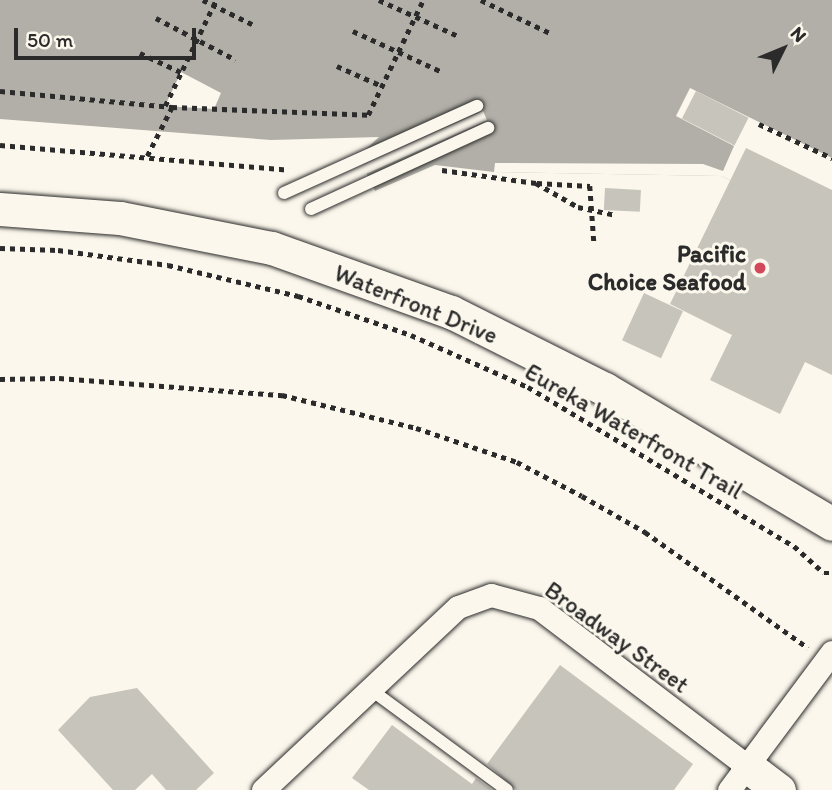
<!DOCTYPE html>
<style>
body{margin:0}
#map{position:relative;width:832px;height:790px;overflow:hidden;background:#fbf7ec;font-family:Itim,sans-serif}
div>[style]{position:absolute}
.water>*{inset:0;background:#b1afa7}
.pier>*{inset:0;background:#fbf7ec;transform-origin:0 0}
.building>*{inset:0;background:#c7c4bc;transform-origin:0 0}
.path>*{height:4.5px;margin-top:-2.25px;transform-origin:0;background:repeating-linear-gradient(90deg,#2b2b2b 0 5px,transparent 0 10px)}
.roads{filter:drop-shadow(0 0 2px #2b2b2b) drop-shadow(0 0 2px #2b2b2b)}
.lane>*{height:12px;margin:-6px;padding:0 6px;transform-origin:6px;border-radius:6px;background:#fbf7ec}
.street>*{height:23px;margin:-11.5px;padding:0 11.5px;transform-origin:11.5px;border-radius:11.5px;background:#fbf7ec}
.secondary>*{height:33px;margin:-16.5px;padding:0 16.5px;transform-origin:16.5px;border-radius:16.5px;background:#fbf7ec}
.dots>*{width:19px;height:19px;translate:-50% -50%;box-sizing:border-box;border:4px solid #fbf7ec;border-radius:50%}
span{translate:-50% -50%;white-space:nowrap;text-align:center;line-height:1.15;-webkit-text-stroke:6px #fbf7ec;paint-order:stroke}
.poi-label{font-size:24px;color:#2b2b2b;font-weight:700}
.right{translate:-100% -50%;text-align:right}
.street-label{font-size:24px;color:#2b2b2b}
.north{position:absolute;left:748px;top:14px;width:70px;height:70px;-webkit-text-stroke:5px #fbf7ec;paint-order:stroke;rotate:47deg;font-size:19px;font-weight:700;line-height:28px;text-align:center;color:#2b2b2b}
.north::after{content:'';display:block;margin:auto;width:24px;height:32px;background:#2b2b2b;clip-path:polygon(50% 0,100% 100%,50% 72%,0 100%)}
.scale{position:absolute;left:14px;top:28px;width:182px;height:32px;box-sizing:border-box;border:4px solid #2b2b2b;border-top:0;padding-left:9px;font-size:21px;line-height:24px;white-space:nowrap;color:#2b2b2b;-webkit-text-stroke:5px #fbf7ec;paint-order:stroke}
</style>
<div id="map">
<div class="water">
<div style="clip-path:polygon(0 0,832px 0,832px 224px,721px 176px,494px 172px,435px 165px,375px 191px,356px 152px,0 127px)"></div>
</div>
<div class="pier">
<div style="clip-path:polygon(181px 72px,221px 93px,214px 109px,165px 106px)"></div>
<div style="clip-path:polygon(690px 88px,832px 158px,832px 224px,721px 176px,494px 172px,495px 163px,703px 164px,723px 171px,734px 146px,676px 116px)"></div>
<div style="left:483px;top:111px;width:10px;height:135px;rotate:66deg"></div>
<div style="clip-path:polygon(0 119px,271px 140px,379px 137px,365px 150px,351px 155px,0 130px)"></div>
</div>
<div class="building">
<div style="left:696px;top:91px;width:59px;height:31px;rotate:27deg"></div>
<div style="clip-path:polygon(746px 148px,832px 190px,832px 375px,805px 362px,780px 414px,710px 380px,732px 335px,670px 304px)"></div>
<div style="left:605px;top:188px;width:36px;height:22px;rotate:3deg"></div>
<div style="left:644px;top:293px;width:43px;height:52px;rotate:25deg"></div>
<div style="clip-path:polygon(560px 665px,693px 764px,674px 790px,516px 790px,487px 764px)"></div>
<div style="clip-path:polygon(137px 688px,214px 773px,196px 790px,166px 790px,152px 774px,135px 790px,113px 790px,58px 730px,90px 697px)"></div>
<div style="clip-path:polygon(392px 725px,472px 784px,476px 778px,492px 790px,369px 790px,352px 778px)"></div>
</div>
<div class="path">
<div style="left:203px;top:0;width:55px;rotate:26.1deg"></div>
<div style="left:379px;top:0;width:87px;rotate:24.5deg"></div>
<div style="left:481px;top:0;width:76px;rotate:25.6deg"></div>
<div style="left:156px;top:18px;width:90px;rotate:27.7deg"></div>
<div style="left:353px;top:31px;width:96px;rotate:24.7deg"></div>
<div style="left:140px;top:53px;width:45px;rotate:24.9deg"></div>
<div style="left:337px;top:66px;width:49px;rotate:24deg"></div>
<div style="left:0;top:91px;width:173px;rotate:5.3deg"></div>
<div style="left:172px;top:107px;width:196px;rotate:2.3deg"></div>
<div style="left:368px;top:115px;width:127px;rotate:-64.4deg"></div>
<div style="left:165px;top:106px;width:118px;rotate:-64.3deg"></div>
<div style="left:759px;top:124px;width:81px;rotate:25deg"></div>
<div style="left:0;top:145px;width:290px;rotate:4.9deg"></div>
<div style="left:147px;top:156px;width:55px;rotate:-63deg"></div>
<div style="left:442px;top:170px;width:95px;rotate:7.9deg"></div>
<div style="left:536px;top:183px;width:48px;rotate:29.7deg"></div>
<div style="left:578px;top:207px;width:38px;rotate:12deg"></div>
<div style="left:537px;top:183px;width:53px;rotate:3.2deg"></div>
<div style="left:590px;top:186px;width:56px;rotate:85.9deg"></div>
<div style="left:0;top:248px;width:58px;rotate:2deg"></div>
<div style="left:58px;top:250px;width:111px;rotate:7.8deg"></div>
<div style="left:168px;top:265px;width:134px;rotate:13.4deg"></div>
<div style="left:298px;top:296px;width:120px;rotate:19deg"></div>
<div style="left:411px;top:335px;width:128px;rotate:24deg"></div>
<div style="left:528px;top:387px;width:310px;rotate:30.9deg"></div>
<div style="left:794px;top:546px;width:40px;rotate:42deg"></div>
<div style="left:824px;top:573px;width:8px"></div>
<div style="left:0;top:379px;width:59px;rotate:-1deg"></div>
<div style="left:59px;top:378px;width:224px;rotate:4.4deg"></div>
<div style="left:282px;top:395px;width:138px;rotate:13.8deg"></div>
<div style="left:416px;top:428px;width:107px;rotate:18.6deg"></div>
<div style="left:517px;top:462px;width:73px;rotate:27.6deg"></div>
<div style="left:582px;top:496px;width:73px;rotate:29.7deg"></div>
<div style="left:645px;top:532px;width:200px;rotate:35.4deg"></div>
</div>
<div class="roads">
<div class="lane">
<div style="left:284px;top:193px;width:212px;rotate:-24.3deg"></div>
<div style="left:311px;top:209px;width:195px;rotate:-24.6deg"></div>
<div style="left:370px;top:689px;width:170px;rotate:36.4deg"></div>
</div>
<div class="street">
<div style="left:263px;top:790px;width:267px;rotate:-43.2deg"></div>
<div style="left:458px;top:607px;width:35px;rotate:-20deg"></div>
<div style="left:491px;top:595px;width:50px;rotate:15.2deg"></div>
<div style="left:539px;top:608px;width:261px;rotate:37.2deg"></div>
<div style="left:729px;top:790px;width:172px;rotate:-53.3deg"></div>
</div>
<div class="secondary">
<div style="left:0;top:209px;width:120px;rotate:4.3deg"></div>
<div style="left:120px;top:218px;width:155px;rotate:11.2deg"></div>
<div style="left:272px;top:248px;width:190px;rotate:19.7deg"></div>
<div style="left:451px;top:312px;width:172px;rotate:26.6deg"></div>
<div style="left:605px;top:389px;width:264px;rotate:30.7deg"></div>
<div style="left:747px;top:766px;width:40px;rotate:37deg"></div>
</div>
</div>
<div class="dots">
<div style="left:760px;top:268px;background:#d1495b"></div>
</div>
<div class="poi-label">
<span class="right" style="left:746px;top:268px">Pacific<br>Choice Seafood</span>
</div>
<div class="street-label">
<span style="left:416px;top:304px;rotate:22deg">Waterfront Drive</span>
<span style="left:634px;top:431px;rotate:30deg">Eureka Waterfront Trail</span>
<span style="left:617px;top:637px;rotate:36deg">Broadway Street</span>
</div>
<div class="north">N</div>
<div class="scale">50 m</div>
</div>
